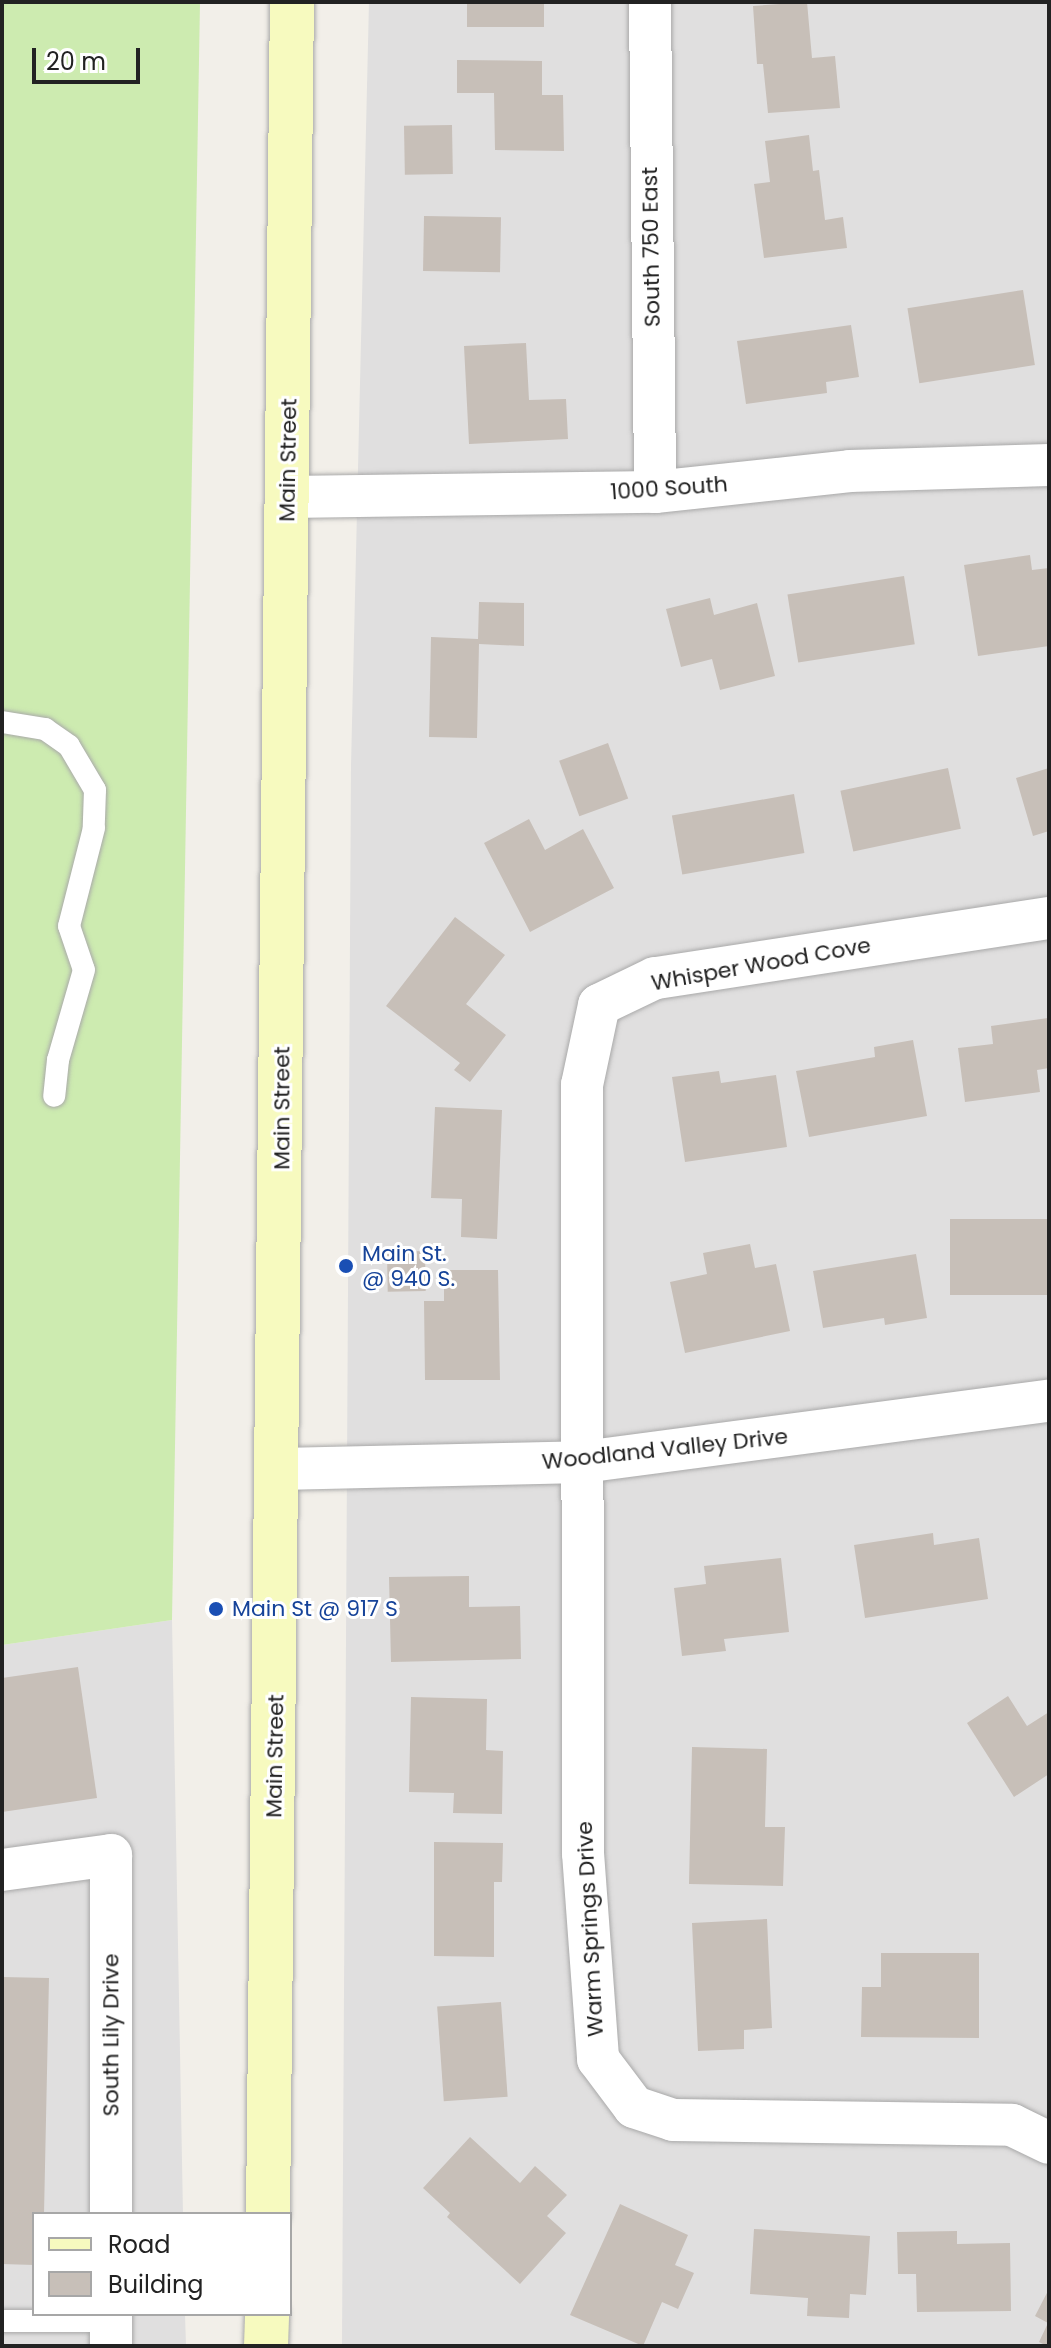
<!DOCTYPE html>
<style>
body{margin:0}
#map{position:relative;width:1051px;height:2348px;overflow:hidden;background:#f2efe9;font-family:Poppins,sans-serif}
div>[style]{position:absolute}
.residential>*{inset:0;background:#e0dfdf}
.grass>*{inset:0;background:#cdebb0}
.building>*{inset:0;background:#c7bfb8;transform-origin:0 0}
.roads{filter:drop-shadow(0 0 2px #a9a9a9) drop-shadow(0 0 2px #a9a9a9)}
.lane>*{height:22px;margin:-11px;padding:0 11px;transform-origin:11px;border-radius:11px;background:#fff}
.street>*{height:42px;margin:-21px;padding:0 21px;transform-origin:21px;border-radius:21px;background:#fff}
.secondary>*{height:44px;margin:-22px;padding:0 22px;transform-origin:22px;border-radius:22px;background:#f7fabf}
.dots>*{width:22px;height:22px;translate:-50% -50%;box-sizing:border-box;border:4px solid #fff;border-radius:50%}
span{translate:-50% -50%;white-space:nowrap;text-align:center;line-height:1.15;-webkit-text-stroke:6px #fff;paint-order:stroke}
.street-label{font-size:22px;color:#222}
.transit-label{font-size:22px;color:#164399}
.left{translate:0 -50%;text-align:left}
.frame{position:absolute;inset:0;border:4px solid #222;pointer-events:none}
.legend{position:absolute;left:32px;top:2212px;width:260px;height:104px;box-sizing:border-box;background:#fff;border:2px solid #a7a7a7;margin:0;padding:10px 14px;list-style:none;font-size:24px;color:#222}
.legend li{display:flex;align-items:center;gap:16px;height:40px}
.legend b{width:40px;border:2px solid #a7a7a7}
.scale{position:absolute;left:32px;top:48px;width:108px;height:36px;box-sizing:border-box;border:4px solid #222;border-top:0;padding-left:10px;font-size:24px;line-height:28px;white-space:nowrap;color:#222;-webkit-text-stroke:6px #fff;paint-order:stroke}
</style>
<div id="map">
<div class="residential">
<div style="clip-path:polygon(369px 2px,1049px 2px,1049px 2346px,342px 2346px,351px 766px)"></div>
<div style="clip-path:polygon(172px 1620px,183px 2214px,34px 2214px,34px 2314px,185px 2314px,186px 2346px,2px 2346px,2px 1645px)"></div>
</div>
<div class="grass">
<div style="clip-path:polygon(2px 2px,200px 2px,172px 1620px,2px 1645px)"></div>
</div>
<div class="building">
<div style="left:467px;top:2px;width:77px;height:25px"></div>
<div style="clip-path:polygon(807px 2px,812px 58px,835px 56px,840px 108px,768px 113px,763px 64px,757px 64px,753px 6px)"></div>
<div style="clip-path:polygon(457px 60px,542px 61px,542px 95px,563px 95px,564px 151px,495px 150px,494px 93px,457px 93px)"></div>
<div style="left:452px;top:125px;width:49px;height:48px;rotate:89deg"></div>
<div style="clip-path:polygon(809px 135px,813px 171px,819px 170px,825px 220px,843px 217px,847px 248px,764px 258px,754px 184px,770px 182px,765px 141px)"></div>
<div style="left:424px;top:216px;width:77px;height:55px;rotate:1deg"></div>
<div style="left:1023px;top:290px;width:76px;height:117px;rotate:81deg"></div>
<div style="clip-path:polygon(851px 325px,859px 377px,826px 382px,827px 393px,746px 404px,737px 341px)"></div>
<div style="clip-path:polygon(526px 343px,529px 400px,566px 399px,568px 439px,469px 444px,464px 346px)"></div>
<div style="clip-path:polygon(1030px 555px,1032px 570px,1049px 568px,1049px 646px,978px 656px,964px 565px)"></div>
<div style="left:904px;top:576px;width:69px;height:118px;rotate:81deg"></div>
<div style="clip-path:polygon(710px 598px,714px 615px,757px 603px,775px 676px,720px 690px,712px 659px,681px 667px,666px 609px)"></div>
<div style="clip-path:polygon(479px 602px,524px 603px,524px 646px,479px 644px,477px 738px,429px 737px,431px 637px,478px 639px)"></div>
<div style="left:608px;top:743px;width:59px;height:52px;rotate:70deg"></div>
<div style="left:948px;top:768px;width:62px;height:110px;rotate:78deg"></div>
<div style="clip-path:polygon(1049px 768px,1049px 831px,1033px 836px,1016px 778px)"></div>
<div style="left:794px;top:794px;width:60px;height:124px;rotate:80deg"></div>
<div style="clip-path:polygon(529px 819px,545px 850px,583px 829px,614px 888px,530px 932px,484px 843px)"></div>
<div style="clip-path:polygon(455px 917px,505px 955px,466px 1004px,506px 1035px,470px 1082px,454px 1070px,460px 1063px,386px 1006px)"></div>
<div style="clip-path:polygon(1048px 1018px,1049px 1068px,1037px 1070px,1040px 1092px,965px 1102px,958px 1048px,993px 1044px,991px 1026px)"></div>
<div style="clip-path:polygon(913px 1040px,927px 1116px,809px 1137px,796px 1071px,875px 1057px,874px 1047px)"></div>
<div style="clip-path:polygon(719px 1071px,721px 1083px,776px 1075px,787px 1147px,685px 1162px,672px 1077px)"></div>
<div style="clip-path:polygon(435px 1107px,502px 1110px,497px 1239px,461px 1237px,462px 1199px,431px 1198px)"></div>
<div style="left:1049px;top:1219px;width:76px;height:99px;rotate:90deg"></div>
<div style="clip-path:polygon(750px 1244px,755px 1268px,776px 1264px,790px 1331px,685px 1353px,670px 1282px,707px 1274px,703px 1253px)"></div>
<div style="left:425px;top:1251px;width:40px;height:38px;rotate:89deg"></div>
<div style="clip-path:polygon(916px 1254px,927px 1318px,885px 1325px,884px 1318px,823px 1328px,813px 1271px)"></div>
<div style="clip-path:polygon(444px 1270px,498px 1270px,500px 1380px,425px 1380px,424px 1301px,444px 1301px)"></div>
<div style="clip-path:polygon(933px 1533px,934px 1545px,979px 1538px,988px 1599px,865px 1618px,854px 1545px)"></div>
<div style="clip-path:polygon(781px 1558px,789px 1632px,724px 1639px,726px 1651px,682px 1656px,674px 1588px,706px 1584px,704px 1566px)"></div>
<div style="clip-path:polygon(469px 1576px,469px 1607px,520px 1606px,521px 1659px,391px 1662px,389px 1577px)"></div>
<div style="clip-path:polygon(78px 1667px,97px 1798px,2px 1812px,2px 1678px)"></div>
<div style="clip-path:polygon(1008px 1696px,1027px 1726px,1049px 1712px,1049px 1774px,1014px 1797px,967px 1723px)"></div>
<div style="clip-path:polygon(411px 1697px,487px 1699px,486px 1750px,503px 1751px,502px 1814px,453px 1813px,454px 1793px,409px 1792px)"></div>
<div style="clip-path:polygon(692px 1747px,767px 1749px,765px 1827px,785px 1827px,783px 1886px,689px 1884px)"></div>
<div style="clip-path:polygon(434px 1842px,503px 1843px,502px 1882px,494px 1882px,494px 1957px,434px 1956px)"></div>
<div style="clip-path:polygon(767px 1919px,772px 2028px,744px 2030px,744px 2049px,698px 2051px,692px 1923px)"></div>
<div style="clip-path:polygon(881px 1953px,979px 1953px,979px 2038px,861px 2037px,862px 1987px,881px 1987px)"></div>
<div style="clip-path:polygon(2px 1977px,49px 1978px,44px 2214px,34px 2214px,34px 2265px,2px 2264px)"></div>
<div style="left:501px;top:2002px;width:95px;height:64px;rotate:86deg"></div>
<div style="clip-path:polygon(470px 2137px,520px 2183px,535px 2166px,567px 2195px,547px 2216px,566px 2233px,520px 2284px,447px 2217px,450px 2213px,423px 2188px)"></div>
<div style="clip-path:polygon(620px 2204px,688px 2235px,675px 2265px,694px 2273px,678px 2309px,662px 2302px,643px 2346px,570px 2315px)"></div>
<div style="clip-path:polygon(754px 2229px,870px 2236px,866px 2295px,850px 2294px,849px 2318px,807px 2316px,808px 2298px,750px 2294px)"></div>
<div style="clip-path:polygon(957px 2231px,957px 2244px,1010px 2243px,1011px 2311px,917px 2312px,916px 2274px,898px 2274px,897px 2232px)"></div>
<div style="clip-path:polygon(1049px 2289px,1049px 2346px,1047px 2346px,1039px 2342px,1048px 2323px,1035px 2316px)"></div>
</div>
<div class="roads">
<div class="lane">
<div style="left:2px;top:722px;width:44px;rotate:9.2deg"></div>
<div style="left:45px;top:729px;width:29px;rotate:35deg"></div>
<div style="left:69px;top:746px;width:51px;rotate:59.4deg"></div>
<div style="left:95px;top:790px;width:38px;rotate:92deg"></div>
<div style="left:94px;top:828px;width:101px;rotate:104.3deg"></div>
<div style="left:69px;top:926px;width:46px;rotate:71.2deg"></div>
<div style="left:84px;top:970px;width:94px;rotate:106.1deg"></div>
<div style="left:58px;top:1060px;width:36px;rotate:96deg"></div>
<div style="left:2px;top:2321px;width:109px"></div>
</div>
<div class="street">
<div style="left:650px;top:2px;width:490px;rotate:89.4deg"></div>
<div style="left:288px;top:497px;width:367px;rotate:-0.8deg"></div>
<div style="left:655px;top:492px;width:196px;rotate:-6.1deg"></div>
<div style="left:850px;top:471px;width:199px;rotate:-1.7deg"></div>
<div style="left:1049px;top:918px;width:399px;rotate:171.3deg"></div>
<div style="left:655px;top:978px;width:62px;rotate:154.3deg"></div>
<div style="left:599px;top:1005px;width:82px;rotate:102deg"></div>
<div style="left:582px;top:1085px;width:768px;rotate:89.93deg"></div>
<div style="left:583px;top:1853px;width:207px;rotate:85.8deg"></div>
<div style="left:598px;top:2059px;width:60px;rotate:53.1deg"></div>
<div style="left:634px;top:2107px;width:41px;rotate:18.4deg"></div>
<div style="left:673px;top:2120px;width:339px;rotate:0.8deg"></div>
<div style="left:1012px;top:2125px;width:41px;rotate:25.9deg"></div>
<div style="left:279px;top:1469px;width:304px;rotate:-1.3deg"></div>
<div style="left:583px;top:1462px;width:470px;rotate:-7.5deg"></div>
<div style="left:2px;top:1870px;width:110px;rotate:-7.8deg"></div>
<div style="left:111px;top:1855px;width:359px;rotate:90deg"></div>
<div style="left:111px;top:2346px;width:32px;rotate:-90deg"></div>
</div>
<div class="secondary">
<div style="left:268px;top:2214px;width:2212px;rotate:-89.38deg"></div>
<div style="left:266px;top:2346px;width:32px;rotate:-88deg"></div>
</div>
</div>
<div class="dots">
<div style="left:346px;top:1266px;background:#1a4fb4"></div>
<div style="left:216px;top:1609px;background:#1a4fb4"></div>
</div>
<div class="street-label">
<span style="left:651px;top:247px;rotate:-91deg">South 750 East</span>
<span style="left:288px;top:460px;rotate:-89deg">Main Street</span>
<span style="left:669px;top:488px;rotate:-4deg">1000 South</span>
<span style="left:761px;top:964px;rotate:-10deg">Whisper Wood Cove</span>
<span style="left:282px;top:1108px;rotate:-90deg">Main Street</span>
<span style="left:665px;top:1449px;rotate:-6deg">Woodland Valley Drive</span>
<span style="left:275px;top:1756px;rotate:-89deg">Main Street</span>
<span style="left:590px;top:1929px;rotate:-93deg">Warm Springs Drive</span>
<span style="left:111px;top:2035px;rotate:-90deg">South Lily Drive</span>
</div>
<div class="transit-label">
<span class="left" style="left:362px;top:1266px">Main St.<br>@ 940 S.</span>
<span class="left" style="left:232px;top:1609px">Main St @ 917 S</span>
</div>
<div class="frame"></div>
<ul class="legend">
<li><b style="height:10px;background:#f7fabf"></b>Road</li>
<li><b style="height:22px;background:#c7bfb8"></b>Building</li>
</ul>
<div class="scale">20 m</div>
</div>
